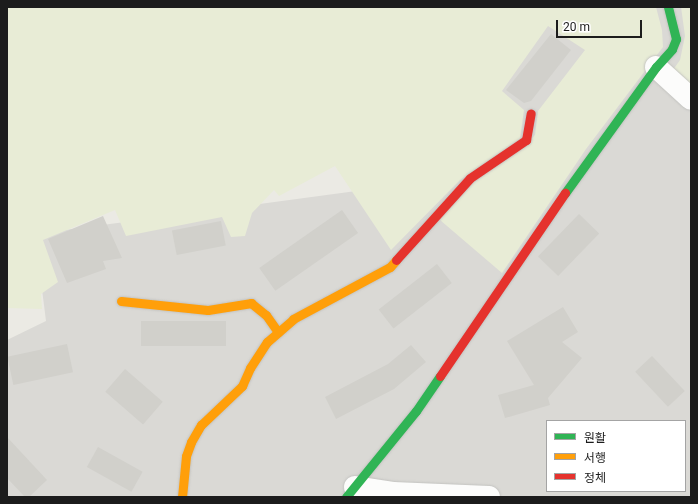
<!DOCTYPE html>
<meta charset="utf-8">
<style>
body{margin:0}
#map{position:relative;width:698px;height:504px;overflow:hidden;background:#ebeae4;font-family:Roboto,"Noto Sans KR",sans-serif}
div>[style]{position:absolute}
.residential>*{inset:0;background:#dad9d5}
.farmland>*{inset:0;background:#e8ecd6}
.building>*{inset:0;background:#d1d0cb;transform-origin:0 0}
.roads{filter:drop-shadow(0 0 1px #c3c3c0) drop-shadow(0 0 1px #c3c3c0)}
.street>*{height:22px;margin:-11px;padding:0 11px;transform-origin:11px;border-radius:11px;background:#fcfcfb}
.fast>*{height:9px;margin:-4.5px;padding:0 4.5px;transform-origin:4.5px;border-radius:4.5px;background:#30b455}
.slow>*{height:9px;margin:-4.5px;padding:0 4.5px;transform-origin:4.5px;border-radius:4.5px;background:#ff9f0a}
.jam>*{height:9px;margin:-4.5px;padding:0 4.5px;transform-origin:4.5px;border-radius:4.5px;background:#e5322d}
span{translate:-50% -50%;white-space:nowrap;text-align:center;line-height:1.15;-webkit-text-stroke:4px #fff;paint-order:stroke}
.frame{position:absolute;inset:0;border:8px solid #1c1c1c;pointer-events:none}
.legend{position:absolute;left:546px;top:420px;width:140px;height:72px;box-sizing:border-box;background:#fff;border:1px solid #a4a4a4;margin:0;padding:5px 7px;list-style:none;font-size:12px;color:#1c1c1c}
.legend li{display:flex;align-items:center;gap:8px;height:20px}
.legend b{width:20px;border:1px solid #a4a4a4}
.scale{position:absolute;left:556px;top:20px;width:86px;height:18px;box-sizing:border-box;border:2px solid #1c1c1c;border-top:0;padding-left:5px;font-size:12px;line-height:14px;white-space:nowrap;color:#1c1c1c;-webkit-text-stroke:3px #fff;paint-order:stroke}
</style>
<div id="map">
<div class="residential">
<div style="clip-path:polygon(evenodd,569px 7px,691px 7px,691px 497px,7px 497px,7px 340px,46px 321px,35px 234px,386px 187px,531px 29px,569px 7px,547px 421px,685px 421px,685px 491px,547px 491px,547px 421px)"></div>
</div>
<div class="farmland">
<div style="clip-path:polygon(7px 7px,656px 7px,662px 30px,663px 47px,586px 149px,502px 273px,440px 220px,470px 182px,521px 149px,535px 135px,538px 111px,585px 50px,548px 26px,502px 91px,524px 110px,520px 139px,460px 180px,391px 250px,335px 166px,279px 196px,274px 190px,252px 213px,245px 236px,231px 237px,222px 217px,126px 236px,115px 210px,43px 240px,58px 282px,41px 294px,42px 309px,7px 308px)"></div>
<div style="clip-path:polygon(681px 7px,691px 7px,691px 89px,673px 70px,680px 60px,685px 36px)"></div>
</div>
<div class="building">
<div style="clip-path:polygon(551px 34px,571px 50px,531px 101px,524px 103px,506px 90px)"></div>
<div style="left:342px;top:210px;width:28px;height:101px;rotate:55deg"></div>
<div style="left:579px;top:214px;width:28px;height:59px;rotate:44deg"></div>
<div style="clip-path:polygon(103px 216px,122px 258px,103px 261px,106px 269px,67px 283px,48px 239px)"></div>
<div style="left:221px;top:221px;width:25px;height:50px;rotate:79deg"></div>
<div style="left:437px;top:264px;width:24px;height:74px;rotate:52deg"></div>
<div style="clip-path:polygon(563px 307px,578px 332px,562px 342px,582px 358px,548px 398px,550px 405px,505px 418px,498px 395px,534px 385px,507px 341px)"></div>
<div style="left:226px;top:321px;width:25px;height:85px;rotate:90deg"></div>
<div style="left:67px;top:344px;width:29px;height:61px;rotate:78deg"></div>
<div style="clip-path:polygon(411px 345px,426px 362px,394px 389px,336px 419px,325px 397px,388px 364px)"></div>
<div style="left:652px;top:356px;width:48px;height:23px;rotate:47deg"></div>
<div style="left:125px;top:369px;width:50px;height:30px;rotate:41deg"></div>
<div style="clip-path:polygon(7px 437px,47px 480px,29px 497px,25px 497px,7px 478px)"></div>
<div style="left:98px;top:447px;width:51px;height:23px;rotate:29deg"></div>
</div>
<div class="roads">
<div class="street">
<div style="left:656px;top:67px;width:47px;rotate:42.4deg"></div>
<div style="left:355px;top:487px;width:38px;rotate:9deg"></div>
<div style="left:393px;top:493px;width:96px;rotate:2.4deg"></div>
</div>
<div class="fast">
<div style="left:565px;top:193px;width:155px;rotate:-54.2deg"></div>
<div style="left:656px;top:67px;width:24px;rotate:-48deg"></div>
<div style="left:672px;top:49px;width:11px;rotate:-68deg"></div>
<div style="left:676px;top:39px;width:33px;rotate:-104deg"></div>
<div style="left:346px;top:497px;width:111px;rotate:-50.9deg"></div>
<div style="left:416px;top:411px;width:42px;rotate:-55.6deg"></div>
</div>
<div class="slow">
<div style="left:121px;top:301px;width:87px;rotate:5.9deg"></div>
<div style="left:208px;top:310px;width:44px;rotate:-9.2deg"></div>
<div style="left:251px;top:303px;width:19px;rotate:39deg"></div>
<div style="left:266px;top:315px;width:21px;rotate:55deg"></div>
<div style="left:182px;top:497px;width:41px;rotate:-84.4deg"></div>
<div style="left:186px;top:456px;width:15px;rotate:-70deg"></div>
<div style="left:191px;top:442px;width:20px;rotate:-60deg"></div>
<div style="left:201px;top:425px;width:57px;rotate:-43.6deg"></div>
<div style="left:242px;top:386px;width:20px;rotate:-66deg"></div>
<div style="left:250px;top:368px;width:31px;rotate:-57deg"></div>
<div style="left:267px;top:342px;width:35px;rotate:-41deg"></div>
<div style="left:293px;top:319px;width:110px;rotate:-28.2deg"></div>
<div style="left:390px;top:267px;width:9px;rotate:-49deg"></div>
</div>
<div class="jam">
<div style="left:396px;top:260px;width:110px;rotate:-47.9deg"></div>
<div style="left:470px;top:178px;width:68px;rotate:-34.2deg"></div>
<div style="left:526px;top:140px;width:27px;rotate:-80deg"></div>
<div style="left:440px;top:376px;width:222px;rotate:-55.7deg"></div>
</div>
</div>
<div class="frame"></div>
<ul class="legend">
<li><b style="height:5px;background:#30b455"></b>원활</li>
<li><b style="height:5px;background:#ff9f0a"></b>서행</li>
<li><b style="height:5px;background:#e5322d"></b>정체</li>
</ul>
<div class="scale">20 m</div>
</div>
